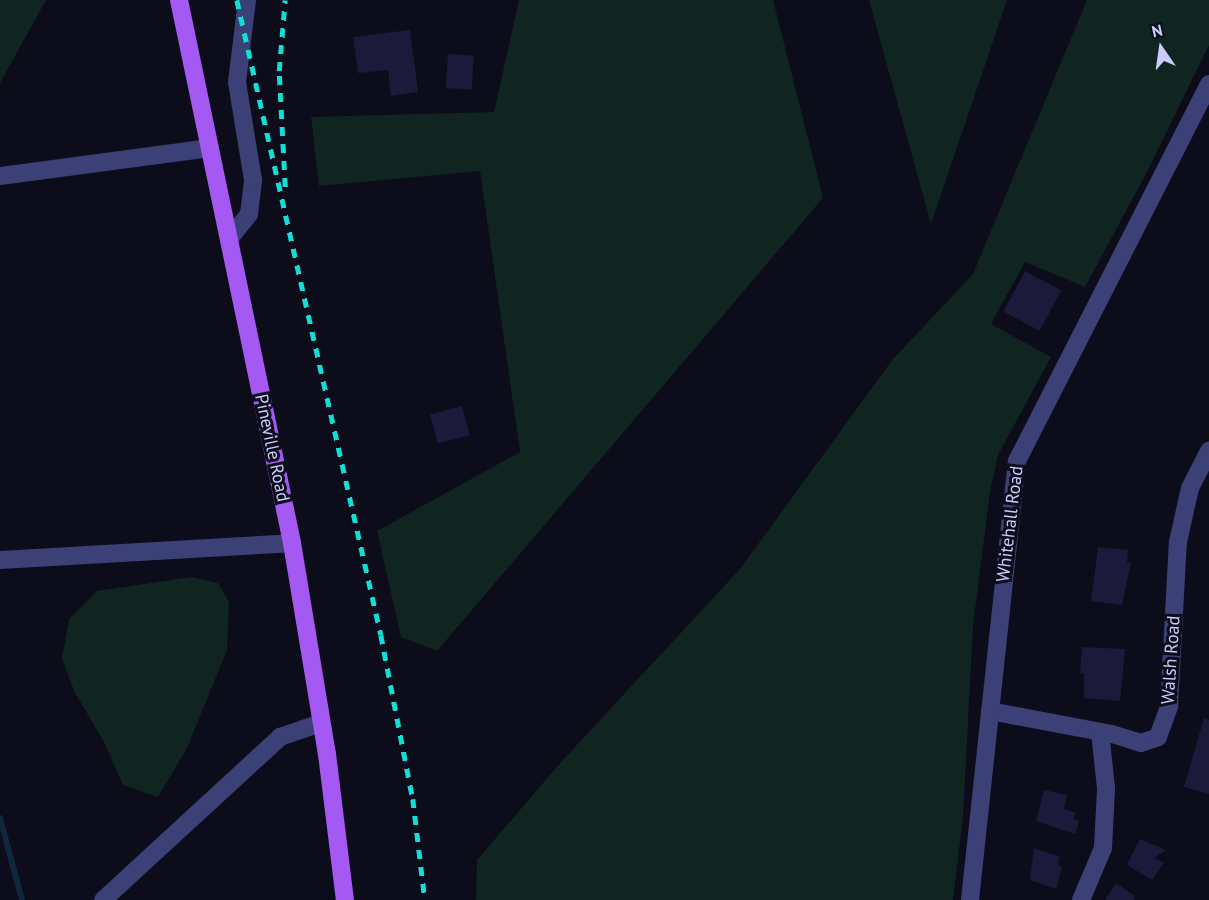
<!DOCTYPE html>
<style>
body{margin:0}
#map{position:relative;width:1209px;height:900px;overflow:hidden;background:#0d0c1a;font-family:"PT Sans",sans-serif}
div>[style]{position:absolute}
.green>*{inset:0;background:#102420}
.stream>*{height:6px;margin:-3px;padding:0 3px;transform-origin:3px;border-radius:3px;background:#0f273c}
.building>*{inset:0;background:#1c1a3a;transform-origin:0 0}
.minor>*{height:18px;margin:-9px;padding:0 9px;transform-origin:9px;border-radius:9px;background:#3b4176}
.major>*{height:18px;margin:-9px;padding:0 9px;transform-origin:9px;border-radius:9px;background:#a45af2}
.rail>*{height:4.5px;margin-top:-2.25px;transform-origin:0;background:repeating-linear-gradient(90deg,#12ded6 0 9px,transparent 0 17px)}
span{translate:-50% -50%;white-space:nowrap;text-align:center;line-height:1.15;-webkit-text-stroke:6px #0d0c1a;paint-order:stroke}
.street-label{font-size:18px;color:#cacbfb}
.north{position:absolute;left:1131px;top:18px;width:60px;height:60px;-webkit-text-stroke:4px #0d0c1a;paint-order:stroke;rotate:347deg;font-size:16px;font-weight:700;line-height:24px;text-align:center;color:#cacbfb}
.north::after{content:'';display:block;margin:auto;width:21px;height:27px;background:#cacbfb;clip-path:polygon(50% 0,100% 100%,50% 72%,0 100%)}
</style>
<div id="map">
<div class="green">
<div style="clip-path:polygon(0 0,46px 0,0 83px)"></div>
<div style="clip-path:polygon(519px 0,773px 0,823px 198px,437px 651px,401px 637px,377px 531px,520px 452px,480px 171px,319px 186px,311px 117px,494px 112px)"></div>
<div style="clip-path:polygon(869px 0,1007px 0,931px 224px)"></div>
<div style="clip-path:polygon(1087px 0,1209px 0,1209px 45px,1147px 172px,1085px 287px,1025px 262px,991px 324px,1051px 357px,998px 455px,990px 492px,973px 626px,963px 817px,953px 900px,476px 900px,477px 860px,562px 761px,740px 569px,893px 359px,973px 274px)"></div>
<div style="clip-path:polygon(191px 577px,218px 583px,229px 602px,227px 650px,187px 748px,158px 797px,123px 785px,103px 740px,75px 693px,62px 659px,69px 619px,97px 591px)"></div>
</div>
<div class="stream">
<div style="left:0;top:818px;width:85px;rotate:75deg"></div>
</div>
<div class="building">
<div style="clip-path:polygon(410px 30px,418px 92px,391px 96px,388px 70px,358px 73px,353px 37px)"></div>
<div style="left:448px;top:54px;width:26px;height:34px;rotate:4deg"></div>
<div style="left:1025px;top:271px;width:41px;height:46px;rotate:28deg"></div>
<div style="left:462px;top:406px;width:30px;height:33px;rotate:75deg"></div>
<div style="clip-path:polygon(1098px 547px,1128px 550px,1127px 562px,1131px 562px,1122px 605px,1091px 601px)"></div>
<div style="clip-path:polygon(1082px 647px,1125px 649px,1120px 701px,1084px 698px,1084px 673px,1080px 674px)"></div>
<div style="clip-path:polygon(1204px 718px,1209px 720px,1209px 794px,1184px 787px)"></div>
<div style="clip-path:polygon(1044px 790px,1067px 795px,1064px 809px,1076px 813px,1073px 819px,1079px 821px,1075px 834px,1036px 821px)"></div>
<div style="clip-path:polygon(1140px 839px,1166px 850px,1154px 858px,1164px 863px,1152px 880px,1127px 865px)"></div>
<div style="clip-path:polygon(1034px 848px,1060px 857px,1058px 864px,1062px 868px,1056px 889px,1030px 880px)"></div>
<div style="clip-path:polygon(1116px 883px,1135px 896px,1134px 900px,1105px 900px)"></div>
</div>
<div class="minor">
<div style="left:0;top:176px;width:212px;rotate:-7.6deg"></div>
<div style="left:229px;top:239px;width:32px;rotate:-51deg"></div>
<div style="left:249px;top:214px;width:34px;rotate:-83deg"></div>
<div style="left:253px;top:180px;width:99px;rotate:-99.3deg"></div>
<div style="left:237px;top:82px;width:83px;rotate:-83deg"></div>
<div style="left:0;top:560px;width:292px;rotate:-3.3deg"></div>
<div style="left:990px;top:711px;width:124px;rotate:10.7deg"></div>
<div style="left:1112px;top:734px;width:30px;rotate:17deg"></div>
<div style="left:1141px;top:743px;width:18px;rotate:-19deg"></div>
<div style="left:1158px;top:737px;width:33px;rotate:-70deg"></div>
<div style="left:1169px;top:706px;width:164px;rotate:-86.9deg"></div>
<div style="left:1178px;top:542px;width:55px;rotate:-77.5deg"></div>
<div style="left:1190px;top:488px;width:42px;rotate:-62.8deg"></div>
<div style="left:103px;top:900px;width:241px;rotate:-42.6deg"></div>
<div style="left:280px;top:737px;width:43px;rotate:-18.9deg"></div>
<div style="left:970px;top:900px;width:442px;rotate:-83.9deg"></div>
<div style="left:1017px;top:461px;width:423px;rotate:-63deg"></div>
<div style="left:1081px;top:900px;width:56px;rotate:-67.1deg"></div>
<div style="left:1103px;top:848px;width:60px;rotate:-87.1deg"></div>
<div style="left:1106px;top:788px;width:56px;rotate:-96.1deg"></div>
</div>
<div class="major">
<div style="left:179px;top:0;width:555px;rotate:78.24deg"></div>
<div style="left:292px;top:543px;width:214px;rotate:80.6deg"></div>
<div style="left:327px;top:754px;width:147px;rotate:83deg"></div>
</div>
<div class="rail">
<div style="left:237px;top:0;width:651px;rotate:77.22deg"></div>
<div style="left:381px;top:635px;width:167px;rotate:79deg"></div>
<div style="left:413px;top:799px;width:102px;rotate:83.2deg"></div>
<div style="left:285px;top:187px;width:116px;rotate:-93deg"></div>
<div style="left:279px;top:71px;width:71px;rotate:-85.2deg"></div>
</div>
<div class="street-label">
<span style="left:272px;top:448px;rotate:78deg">Pineville Road</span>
<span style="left:1010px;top:524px;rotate:-83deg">Whitehall Road</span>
<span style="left:1171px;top:660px;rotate:-86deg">Walsh Road</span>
</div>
<div class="north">N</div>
</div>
